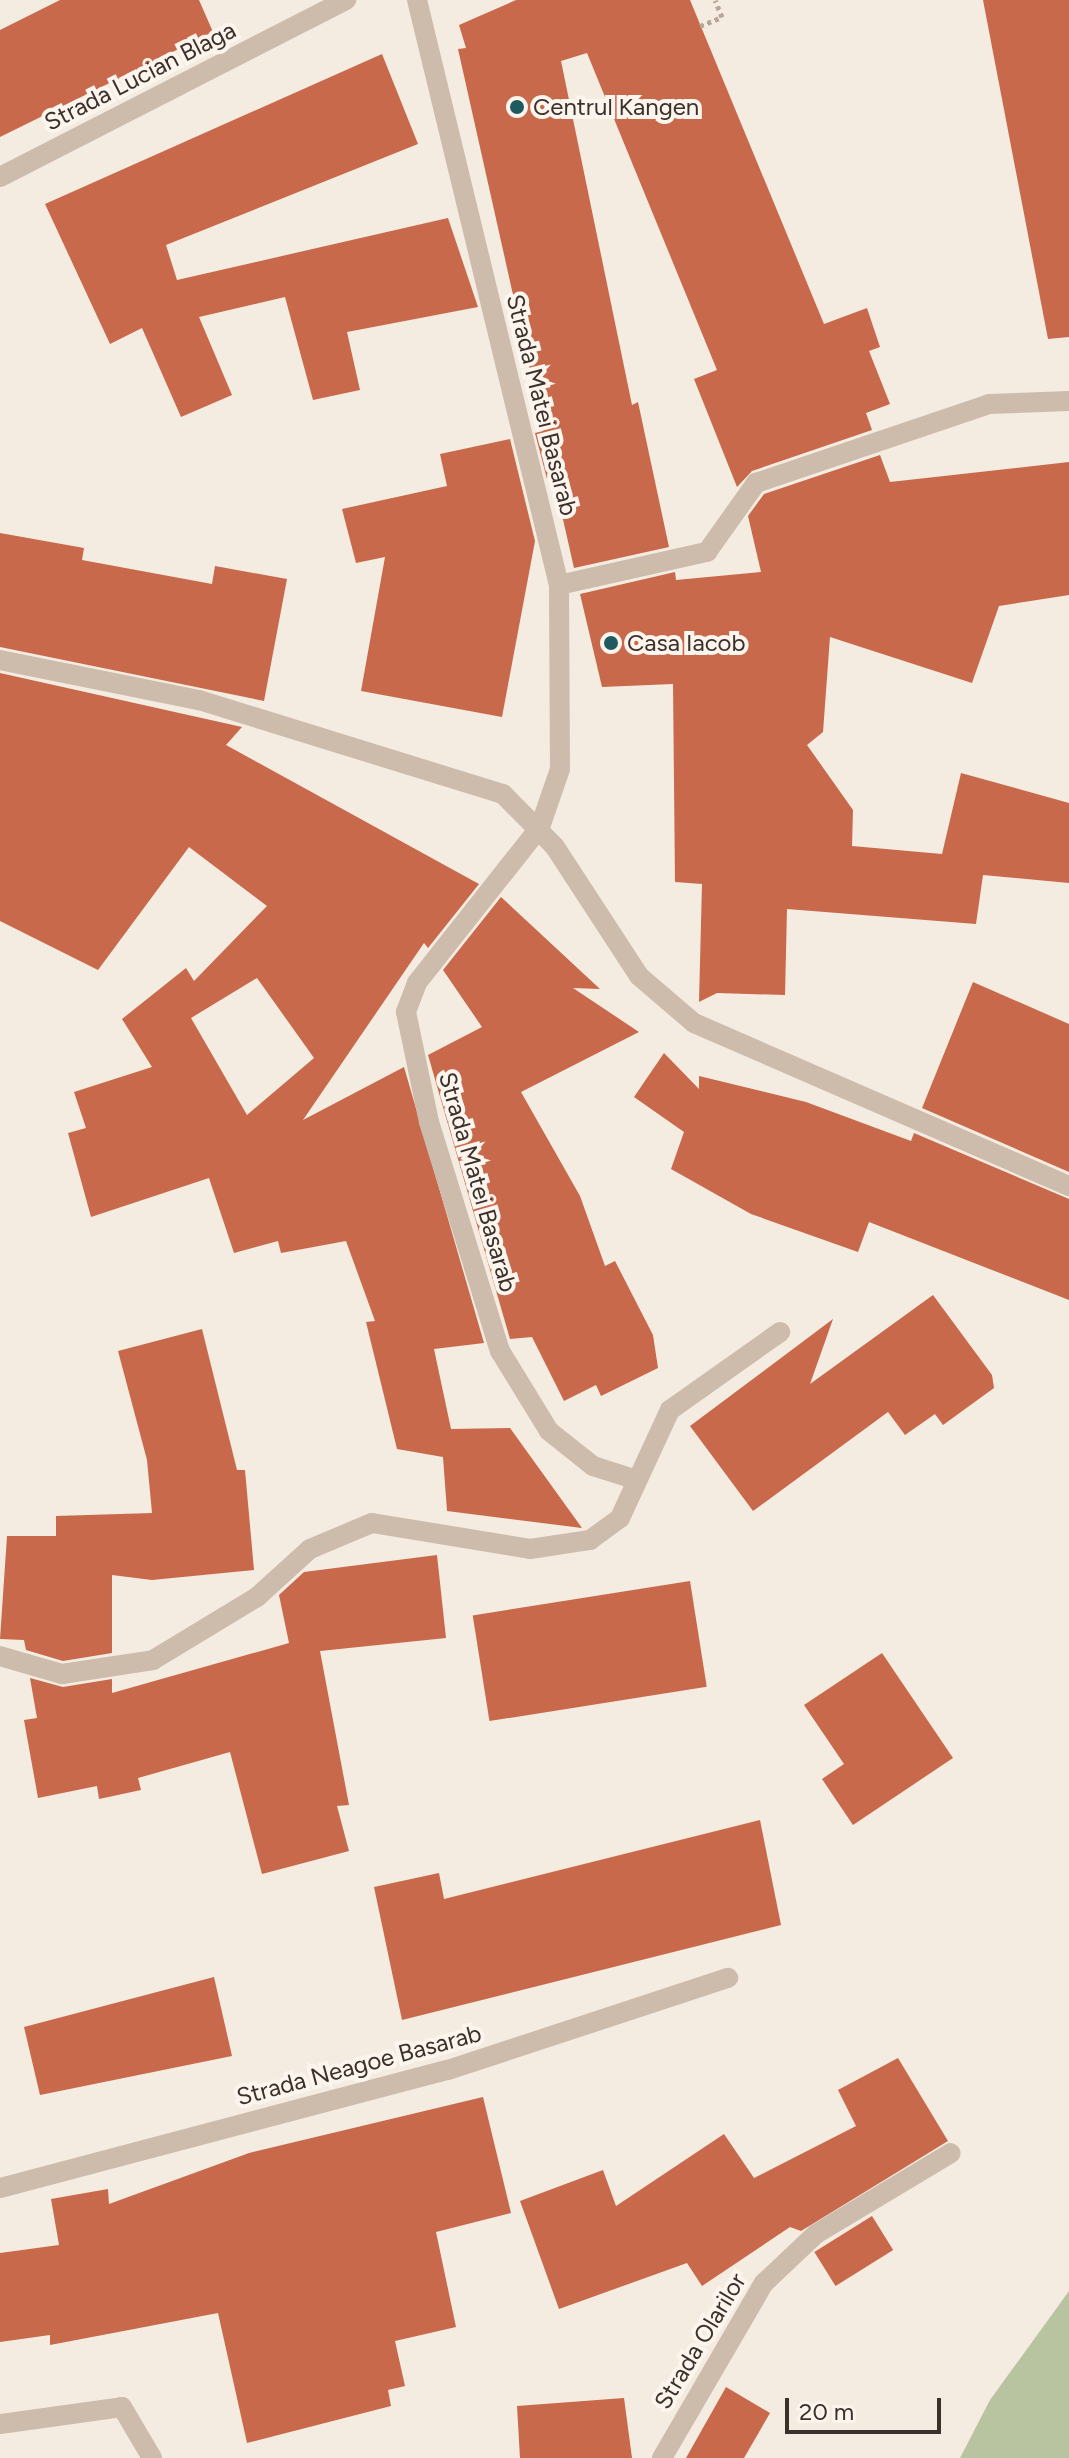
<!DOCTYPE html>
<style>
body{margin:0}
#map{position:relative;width:1069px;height:2458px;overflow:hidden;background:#f4ebe1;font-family:Figtree,sans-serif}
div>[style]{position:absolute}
.green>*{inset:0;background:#b8c4a0}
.building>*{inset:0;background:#c8694b;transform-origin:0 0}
.path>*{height:5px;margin-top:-2.5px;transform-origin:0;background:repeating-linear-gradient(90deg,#b9a596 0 4px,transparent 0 8px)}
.service>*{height:20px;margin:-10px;padding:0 10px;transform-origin:10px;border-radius:10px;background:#cdbbac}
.minor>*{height:20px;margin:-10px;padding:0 10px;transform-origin:10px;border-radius:10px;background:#cdbbac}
.dots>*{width:22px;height:22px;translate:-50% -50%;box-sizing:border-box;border:4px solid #fbf5ee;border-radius:50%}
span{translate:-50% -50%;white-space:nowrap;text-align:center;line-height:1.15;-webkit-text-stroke:8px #fbf5ee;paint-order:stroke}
.street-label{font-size:24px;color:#3b302b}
.poi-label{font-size:24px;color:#3b302b}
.left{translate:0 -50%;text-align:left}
.scale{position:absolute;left:785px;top:2398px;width:156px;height:36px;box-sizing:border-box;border:4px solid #3b302b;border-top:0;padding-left:10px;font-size:24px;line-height:28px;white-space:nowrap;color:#3b302b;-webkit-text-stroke:6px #fbf5ee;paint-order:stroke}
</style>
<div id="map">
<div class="green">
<div style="clip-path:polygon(1069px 2291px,1069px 2458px,960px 2458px,990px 2400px)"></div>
</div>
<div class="building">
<div style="clip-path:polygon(60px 0,199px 0,213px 32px,0 137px,0 30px)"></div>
<div style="clip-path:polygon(516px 0,690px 0,824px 324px,867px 308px,880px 347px,869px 351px,890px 404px,866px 413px,872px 430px,752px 471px,737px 487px,694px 379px,717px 370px,587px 53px,561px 61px,632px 405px,638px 402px,669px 547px,574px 568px,550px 462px,547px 479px,535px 433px,543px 431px,535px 393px,458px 49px,466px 48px,459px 25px)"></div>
<div style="clip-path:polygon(983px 0,1069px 0,1069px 337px,1048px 339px)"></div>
<div style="clip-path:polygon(382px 54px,418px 144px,166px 245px,177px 280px,448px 218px,478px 307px,347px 332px,360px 390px,313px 400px,285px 297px,199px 317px,232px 395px,181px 417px,142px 328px,110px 344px,45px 204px)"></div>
<div style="clip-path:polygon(510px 439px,535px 541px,502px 717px,361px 691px,385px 557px,356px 563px,342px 509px,447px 486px,440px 454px)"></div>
<div style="clip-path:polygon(880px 455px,890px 482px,1069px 462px,1069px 595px,999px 606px,972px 683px,830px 637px,823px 732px,807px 745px,853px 810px,852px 846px,942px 854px,961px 773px,1069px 803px,1069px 883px,983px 875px,976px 924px,787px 909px,785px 995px,717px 993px,699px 1002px,702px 884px,675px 882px,673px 684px,602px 687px,580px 594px,675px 572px,676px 580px,761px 572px,748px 516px,764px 494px)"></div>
<div style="clip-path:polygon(0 533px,84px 548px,82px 560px,212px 584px,215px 566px,287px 579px,264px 701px,0 647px)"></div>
<div style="clip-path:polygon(evenodd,0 673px,242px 727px,226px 745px,479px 884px,428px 948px,424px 943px,303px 1120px,404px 1067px,484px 1343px,434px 1349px,451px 1429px,510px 1428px,582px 1528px,447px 1511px,443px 1457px,397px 1449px,366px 1322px,375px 1321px,346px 1241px,281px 1253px,278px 1241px,234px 1253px,209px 1178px,91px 1217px,68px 1133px,86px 1128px,74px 1092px,152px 1067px,122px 1019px,186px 968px,194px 981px,267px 906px,189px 847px,98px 970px,0 921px,0 673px,257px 978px,314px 1058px,247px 1115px,191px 1018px,257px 978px)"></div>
<div style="clip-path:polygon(501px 897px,600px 989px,573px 988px,639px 1032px,521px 1092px,580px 1196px,605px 1266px,615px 1261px,653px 1335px,658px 1368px,601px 1396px,596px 1385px,564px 1401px,532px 1337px,510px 1339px,428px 1055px,482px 1027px,443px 970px)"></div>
<div style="clip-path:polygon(973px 982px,1069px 1024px,1069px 1172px,922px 1108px)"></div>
<div style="clip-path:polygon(664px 1053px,699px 1089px,699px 1076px,806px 1102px,911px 1141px,914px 1133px,1069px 1199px,1069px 1300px,869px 1222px,858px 1252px,751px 1214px,671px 1169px,684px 1132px,634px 1097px)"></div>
<div style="clip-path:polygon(933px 1295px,992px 1375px,994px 1388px,943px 1425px,935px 1414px,905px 1435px,888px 1412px,753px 1511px,690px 1426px,833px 1319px,810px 1384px)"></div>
<div style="clip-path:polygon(202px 1329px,237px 1470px,245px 1470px,254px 1570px,152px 1580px,112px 1575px,112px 1653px,63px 1661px,26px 1650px,24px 1640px,0 1639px,7px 1536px,56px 1536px,56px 1516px,152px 1513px,147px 1460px,118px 1351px)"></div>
<div style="clip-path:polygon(437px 1555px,446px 1638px,320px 1651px,349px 1805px,337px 1806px,349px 1851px,262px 1874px,230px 1752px,138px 1778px,141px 1790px,99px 1799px,97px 1786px,38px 1798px,24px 1720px,37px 1718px,30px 1678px,63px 1687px,112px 1679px,112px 1693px,289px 1643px,279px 1595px,304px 1572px)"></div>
<div style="left:690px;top:1581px;width:107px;height:220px;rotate:81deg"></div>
<div style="clip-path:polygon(882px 1653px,953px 1758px,853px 1825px,822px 1779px,844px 1764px,804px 1705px)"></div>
<div style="clip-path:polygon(760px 1820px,781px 1925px,402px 2020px,374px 1887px,439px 1873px,444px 1899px)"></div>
<div style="clip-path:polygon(214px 1977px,232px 2056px,40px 2095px,24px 2027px)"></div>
<div style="clip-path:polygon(898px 2058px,948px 2141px,801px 2231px,790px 2227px,702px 2286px,687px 2263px,559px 2309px,520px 2201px,603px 2170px,616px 2206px,724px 2134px,754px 2178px,856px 2126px,838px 2090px)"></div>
<div style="clip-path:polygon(483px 2097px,511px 2213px,436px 2232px,456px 2327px,395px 2341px,405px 2386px,388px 2390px,391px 2406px,247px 2443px,218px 2313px,50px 2345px,50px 2335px,0 2342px,0 2253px,59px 2245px,51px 2199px,108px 2189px,109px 2204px,249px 2153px)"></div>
<div style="left:872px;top:2216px;width:40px;height:68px;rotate:58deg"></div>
<div style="clip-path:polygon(726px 2387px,770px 2413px,744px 2458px,686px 2458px)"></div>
<div style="clip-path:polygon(624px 2398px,632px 2458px,520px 2458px,517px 2406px)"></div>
</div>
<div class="path">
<div style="left:700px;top:26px;width:24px;rotate:-22deg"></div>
<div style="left:722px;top:17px;width:18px;rotate:-112deg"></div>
</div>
<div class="service">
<div style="left:559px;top:585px;width:152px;rotate:-12.6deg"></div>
<div style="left:707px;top:552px;width:85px;rotate:-54.6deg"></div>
<div style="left:756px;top:483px;width:246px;rotate:-18.7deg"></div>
<div style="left:989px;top:404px;width:80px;rotate:-2.1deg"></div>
<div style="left:0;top:2424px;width:123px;rotate:-7.9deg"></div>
<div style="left:122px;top:2407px;width:59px;rotate:59.5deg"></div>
</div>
<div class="minor">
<div style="left:417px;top:0;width:602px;rotate:76.36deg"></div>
<div style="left:559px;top:585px;width:184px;rotate:89.7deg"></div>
<div style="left:560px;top:769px;width:61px;rotate:109deg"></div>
<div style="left:540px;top:827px;width:199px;rotate:128.3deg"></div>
<div style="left:417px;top:983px;width:31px;rotate:111deg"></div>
<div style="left:406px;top:1012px;width:112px;rotate:78.2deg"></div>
<div style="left:429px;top:1122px;width:240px;rotate:72.8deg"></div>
<div style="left:500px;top:1351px;width:94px;rotate:58.5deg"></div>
<div style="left:549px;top:1431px;width:56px;rotate:38.5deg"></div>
<div style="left:593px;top:1466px;width:46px;rotate:17.7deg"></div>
<div style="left:0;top:177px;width:389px;rotate:-27.1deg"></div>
<div style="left:0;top:660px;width:203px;rotate:11.4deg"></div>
<div style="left:199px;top:700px;width:318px;rotate:17.2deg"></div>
<div style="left:503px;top:794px;width:74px;rotate:45.5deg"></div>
<div style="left:555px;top:847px;width:154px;rotate:56.9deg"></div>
<div style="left:639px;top:976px;width:72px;rotate:40.5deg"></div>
<div style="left:694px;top:1023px;width:409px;rotate:23.5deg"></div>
<div style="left:0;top:1656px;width:65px;rotate:16.2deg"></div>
<div style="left:62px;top:1674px;width:92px;rotate:-8.7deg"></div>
<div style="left:153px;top:1660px;width:122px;rotate:-31.2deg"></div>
<div style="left:257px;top:1597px;width:72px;rotate:-42.2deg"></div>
<div style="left:310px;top:1549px;width:67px;rotate:-22.8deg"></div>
<div style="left:372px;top:1523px;width:160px;rotate:9.3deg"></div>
<div style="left:530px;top:1549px;width:61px;rotate:-8.5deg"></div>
<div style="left:590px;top:1540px;width:37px;rotate:-36deg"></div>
<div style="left:620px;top:1518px;width:119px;rotate:-65.2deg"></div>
<div style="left:670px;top:1410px;width:135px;rotate:-35.3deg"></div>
<div style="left:0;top:2188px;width:463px;rotate:-14.8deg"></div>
<div style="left:448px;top:2070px;width:295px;rotate:-18.2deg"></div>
<div style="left:662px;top:2458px;width:203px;rotate:-59.8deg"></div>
<div style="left:764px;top:2283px;width:71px;rotate:-43.3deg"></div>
<div style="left:816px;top:2234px;width:157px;rotate:-31deg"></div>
</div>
<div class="dots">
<div style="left:517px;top:107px;background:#1f5a5e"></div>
<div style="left:611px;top:643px;background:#1f5a5e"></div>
</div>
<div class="street-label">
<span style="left:140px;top:76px;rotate:-27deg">Strada Lucian Blaga</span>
<span style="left:542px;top:405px;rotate:76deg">Strada Matei Basarab</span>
<span style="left:478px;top:1182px;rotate:74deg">Strada Matei Basarab</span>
<span style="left:359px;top:2065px;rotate:-15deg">Strada Neagoe Basarab</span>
<span style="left:700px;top:2341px;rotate:-59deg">Strada Olarilor</span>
</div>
<div class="poi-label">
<span class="left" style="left:533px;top:107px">Centrul Kangen</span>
<span class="left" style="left:627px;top:643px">Casa Iacob</span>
</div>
<div class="scale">20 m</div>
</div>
